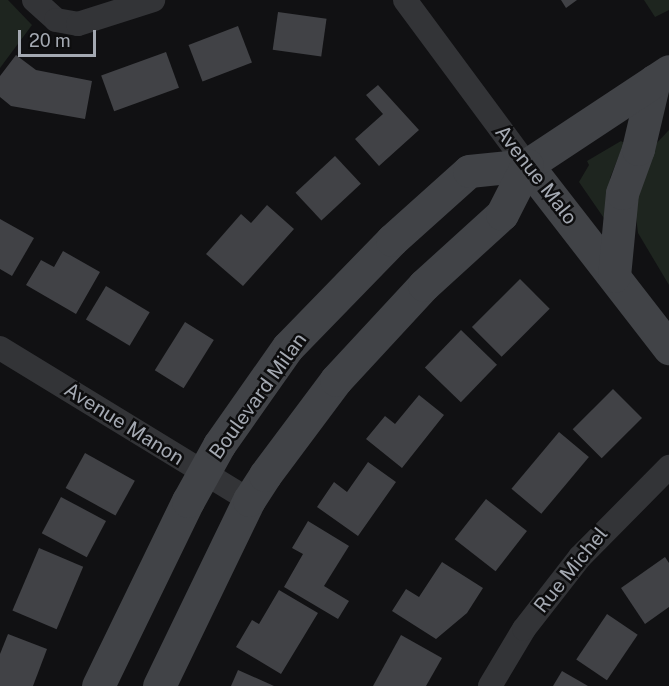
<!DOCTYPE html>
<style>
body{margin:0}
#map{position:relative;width:669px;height:686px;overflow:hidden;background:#111113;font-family:"Public Sans",sans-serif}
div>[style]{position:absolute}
.green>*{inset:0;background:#1e251f}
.building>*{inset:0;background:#414246;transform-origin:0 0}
.street>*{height:24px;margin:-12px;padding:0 12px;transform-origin:12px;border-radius:12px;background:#333437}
.secondary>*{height:33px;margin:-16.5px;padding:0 16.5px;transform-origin:16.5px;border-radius:16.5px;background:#414347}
span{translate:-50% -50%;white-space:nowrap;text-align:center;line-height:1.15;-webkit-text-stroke:5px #0d0d0e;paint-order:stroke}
.street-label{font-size:20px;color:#a4a9b2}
.scale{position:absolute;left:18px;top:30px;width:78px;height:27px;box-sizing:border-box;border:3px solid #a4a9b2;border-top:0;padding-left:8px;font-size:18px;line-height:21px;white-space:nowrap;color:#a4a9b2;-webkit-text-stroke:4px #0d0d0e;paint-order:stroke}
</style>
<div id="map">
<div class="green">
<div style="clip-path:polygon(0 0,8px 0,32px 25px,0 68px)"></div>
<div style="clip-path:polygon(644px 0,669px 0,669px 10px,655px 17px)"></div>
<div style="clip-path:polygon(669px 130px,669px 285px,638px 233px,634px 200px,653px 147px)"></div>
<div style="clip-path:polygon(621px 141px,624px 143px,610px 178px,608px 224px,579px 182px,589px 165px,587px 161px)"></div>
</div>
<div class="building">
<div style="clip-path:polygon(561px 0,577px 0,566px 8px)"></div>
<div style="left:278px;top:12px;width:49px;height:38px;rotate:8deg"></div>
<div style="left:238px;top:26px;width:39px;height:53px;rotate:69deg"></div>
<div style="left:166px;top:52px;width:38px;height:69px;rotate:70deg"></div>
<div style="clip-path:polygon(16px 55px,36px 70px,92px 81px,85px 119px,11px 106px,0 97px,0 76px)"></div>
<div style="clip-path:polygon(378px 85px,419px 130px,379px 166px,355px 139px,383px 114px,366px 95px)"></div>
<div style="left:335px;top:156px;width:38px;height:54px;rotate:47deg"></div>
<div style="clip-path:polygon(267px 205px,294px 229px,243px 286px,206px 254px,241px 214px,251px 223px)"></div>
<div style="clip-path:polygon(0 219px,34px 238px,12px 276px,0 269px)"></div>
<div style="clip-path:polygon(63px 251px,100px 272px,76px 314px,26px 285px,41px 260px,54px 267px)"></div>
<div style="left:520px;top:279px;width:42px;height:68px;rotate:45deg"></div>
<div style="left:106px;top:286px;width:51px;height:39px;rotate:31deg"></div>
<div style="left:185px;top:322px;width:34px;height:57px;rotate:32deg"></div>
<div style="left:461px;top:330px;width:50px;height:52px;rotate:44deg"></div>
<div style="left:613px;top:389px;width:41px;height:57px;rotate:45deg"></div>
<div style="clip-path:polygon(419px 395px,444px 415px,402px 468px,366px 439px,385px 416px,395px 424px)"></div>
<div style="left:559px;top:432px;width:39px;height:74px;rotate:40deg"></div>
<div style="left:85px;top:453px;width:57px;height:40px;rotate:29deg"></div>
<div style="clip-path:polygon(368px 462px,396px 482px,358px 536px,317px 507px,334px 482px,347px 492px)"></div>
<div style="left:61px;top:497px;width:51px;height:41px;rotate:28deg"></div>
<div style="left:486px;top:499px;width:52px;height:51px;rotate:38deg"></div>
<div style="clip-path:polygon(308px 521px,349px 546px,324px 586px,349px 601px,338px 619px,284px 587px,303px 554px,292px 548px)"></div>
<div style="left:39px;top:548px;width:48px;height:68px;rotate:23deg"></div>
<div style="clip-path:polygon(665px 557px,669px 563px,669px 607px,645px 624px,621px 588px)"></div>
<div style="clip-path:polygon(442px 562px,483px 588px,467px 613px,436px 639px,392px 611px,406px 589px,419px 597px)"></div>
<div style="clip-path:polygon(279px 590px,318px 613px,281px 674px,236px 647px,252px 620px,259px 624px)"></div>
<div style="left:607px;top:614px;width:37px;height:55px;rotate:34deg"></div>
<div style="clip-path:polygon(8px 634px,47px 649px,33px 686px,0 686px,0 654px)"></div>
<div style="clip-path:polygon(401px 635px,442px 658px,426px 686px,373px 686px)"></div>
<div style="clip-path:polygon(238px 670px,274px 686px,231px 686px)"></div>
<div style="clip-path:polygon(562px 671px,588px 686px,553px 686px)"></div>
</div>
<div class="street">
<div style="left:34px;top:0;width:30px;rotate:42deg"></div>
<div style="left:56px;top:20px;width:22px;rotate:10deg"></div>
<div style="left:78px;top:24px;width:79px;rotate:-17.7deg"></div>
<div style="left:405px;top:0;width:205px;rotate:53.5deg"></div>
<div style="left:0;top:348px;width:292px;rotate:31.4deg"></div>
<div style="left:490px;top:686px;width:66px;rotate:-59.2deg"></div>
<div style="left:524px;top:629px;width:91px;rotate:-52.1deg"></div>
<div style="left:580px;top:557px;width:127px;rotate:-45.3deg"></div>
</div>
<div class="secondary">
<div style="left:527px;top:165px;width:232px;rotate:52.2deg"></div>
<div style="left:614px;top:276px;width:83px;rotate:-84.5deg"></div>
<div style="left:622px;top:193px;width:47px;rotate:-70deg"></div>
<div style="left:638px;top:149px;width:70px;rotate:-76.8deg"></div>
<div style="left:98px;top:686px;width:206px;rotate:-64.1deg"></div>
<div style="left:188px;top:501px;width:64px;rotate:-61deg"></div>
<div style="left:219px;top:445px;width:120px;rotate:-54.9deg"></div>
<div style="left:288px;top:347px;width:149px;rotate:-45.8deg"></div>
<div style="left:392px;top:240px;width:103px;rotate:-41.9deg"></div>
<div style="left:469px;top:171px;width:58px;rotate:-5.9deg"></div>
<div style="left:527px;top:165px;width:170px;rotate:-33.5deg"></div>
<div style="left:159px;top:686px;width:207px;rotate:-64.2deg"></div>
<div style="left:249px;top:500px;width:30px;rotate:-57deg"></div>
<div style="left:265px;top:475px;width:119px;rotate:-53.2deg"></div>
<div style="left:336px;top:380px;width:129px;rotate:-47.2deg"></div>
<div style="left:424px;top:285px;width:105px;rotate:-42.3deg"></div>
<div style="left:502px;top:214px;width:55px;rotate:-63deg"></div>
</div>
<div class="street-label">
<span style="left:536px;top:175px;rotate:52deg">Avenue Malo</span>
<span style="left:258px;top:396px;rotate:-54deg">Boulevard Milan</span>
<span style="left:124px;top:424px;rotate:32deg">Avenue Manon</span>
<span style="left:571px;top:570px;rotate:-51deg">Rue Michel</span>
</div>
<div class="scale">20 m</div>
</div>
